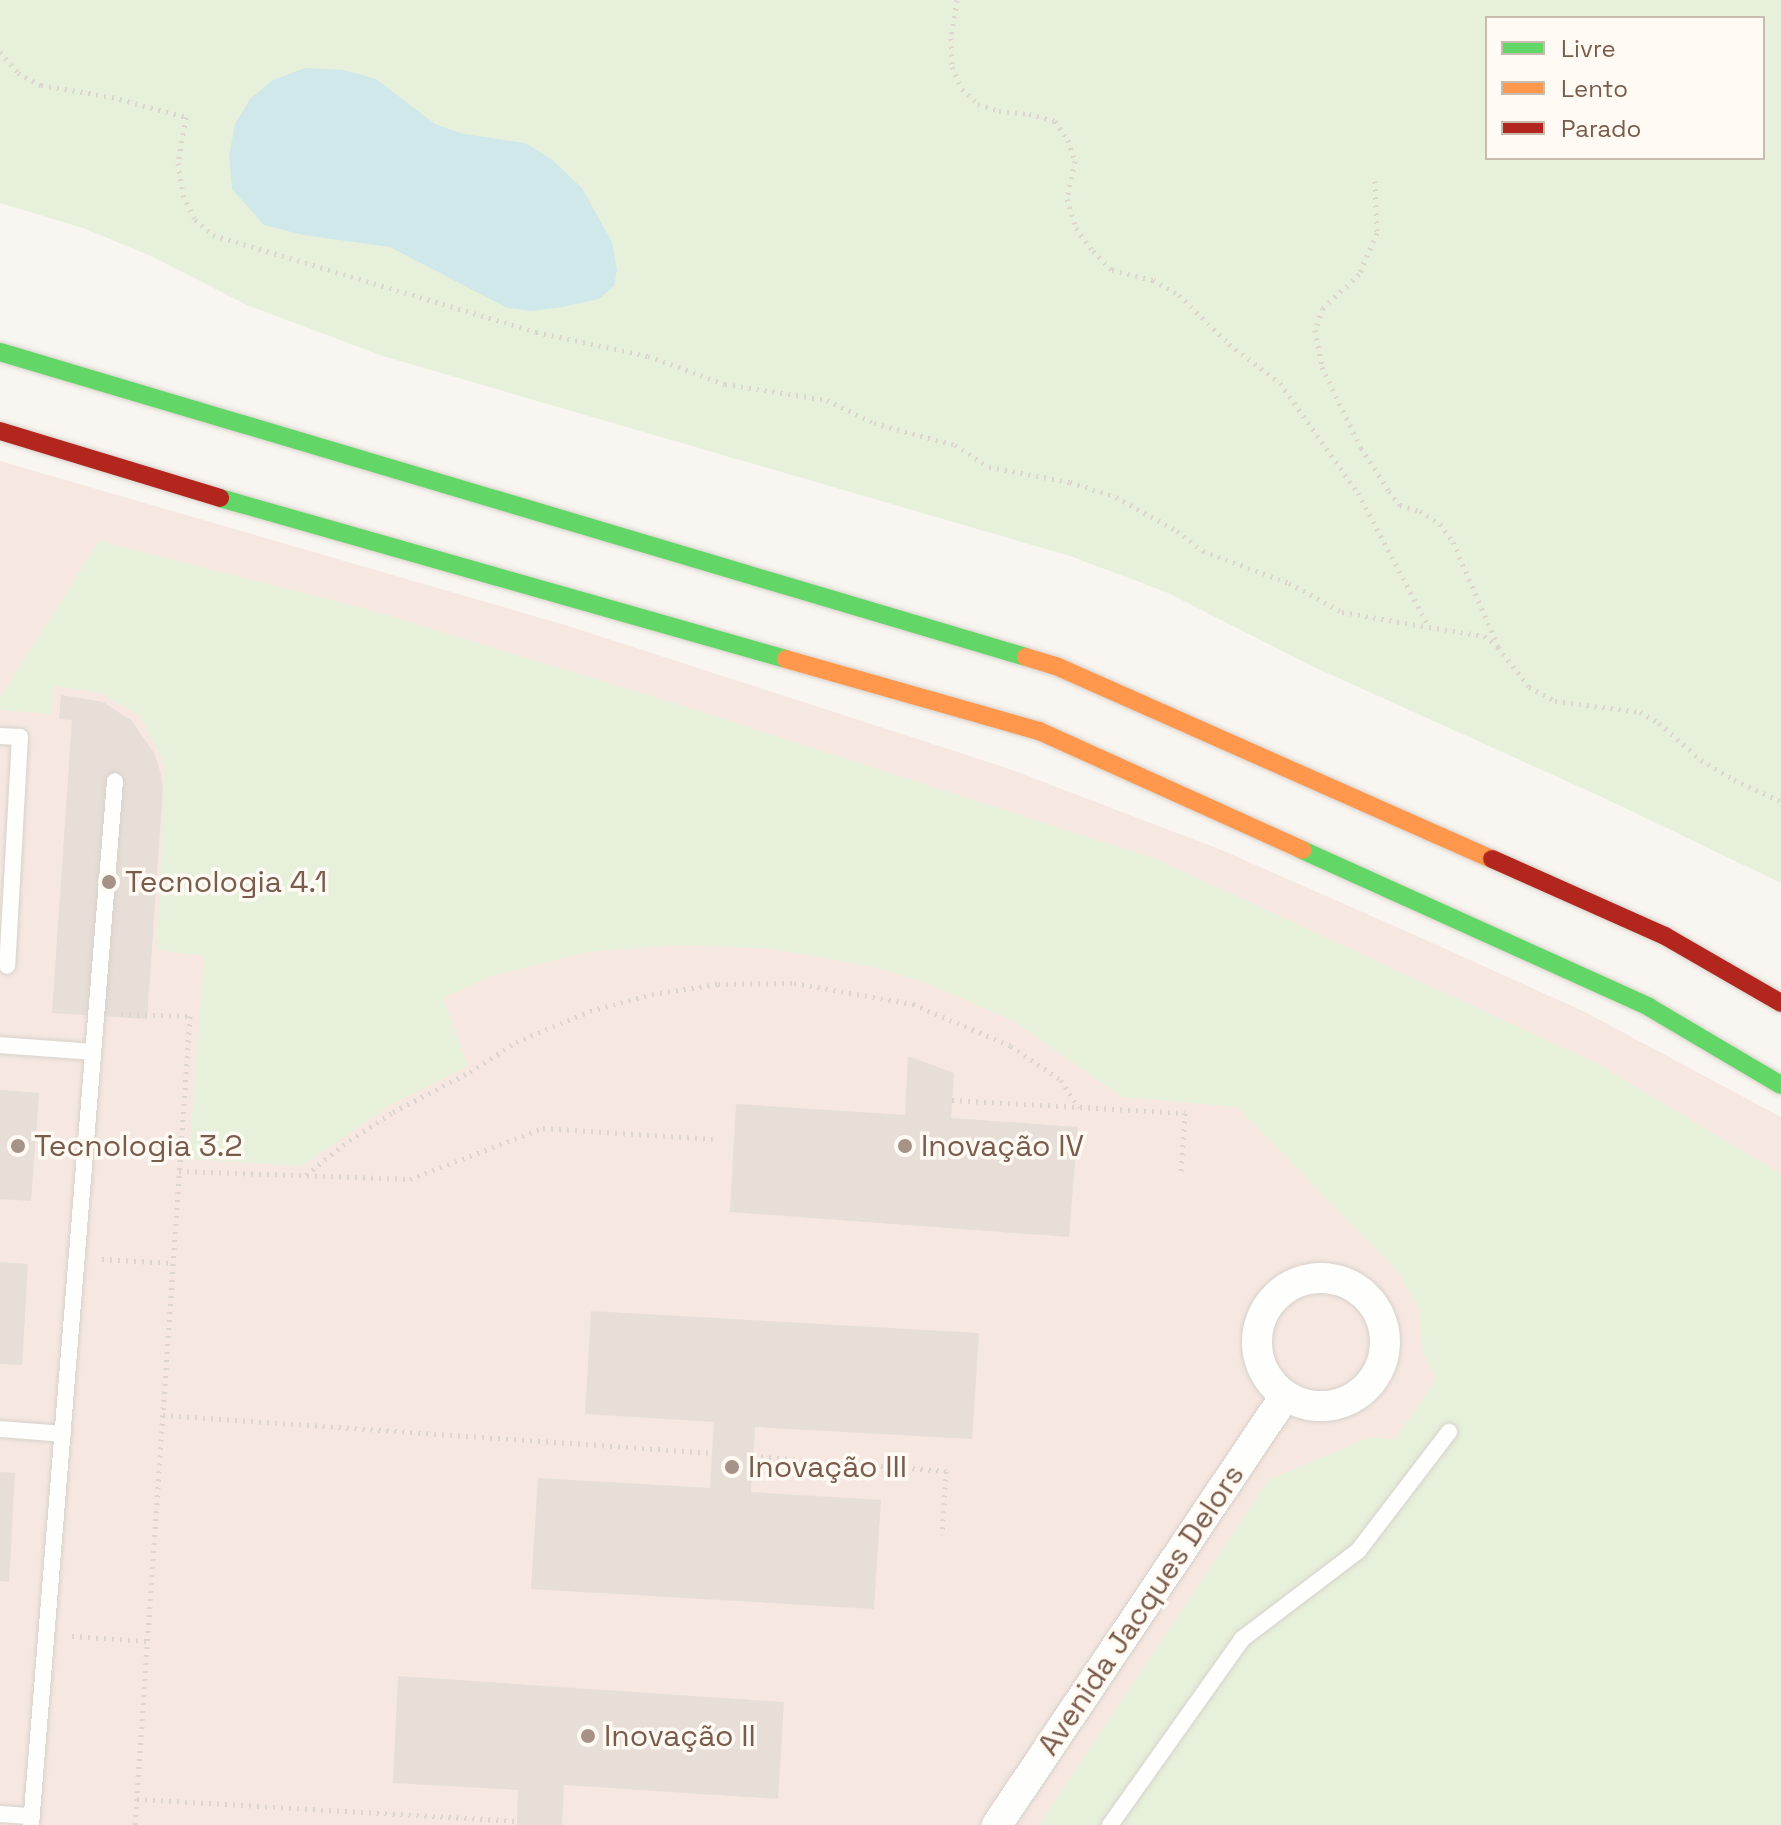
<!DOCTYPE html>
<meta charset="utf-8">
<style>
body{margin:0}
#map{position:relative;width:1781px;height:1825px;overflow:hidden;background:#f9f5f0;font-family:"Space Grotesk",sans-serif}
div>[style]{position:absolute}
.commercial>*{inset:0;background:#f6e8e1}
.green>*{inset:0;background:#e7f0db}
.water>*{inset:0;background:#d0e8ea}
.building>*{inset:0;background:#e6ded7}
.path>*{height:5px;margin-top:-2.5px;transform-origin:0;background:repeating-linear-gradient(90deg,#dcd5d0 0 2px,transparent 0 8px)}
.roads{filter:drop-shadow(0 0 2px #d7d1cb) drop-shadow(0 0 2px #d7d1cb)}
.lane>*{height:16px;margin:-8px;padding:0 8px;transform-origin:8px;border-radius:8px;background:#fefefd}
.street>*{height:30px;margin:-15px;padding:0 15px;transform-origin:15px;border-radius:15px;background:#fefefd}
.street>.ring{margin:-15px;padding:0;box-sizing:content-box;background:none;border:30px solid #fefefd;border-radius:50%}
.fast>*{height:18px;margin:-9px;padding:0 9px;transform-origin:9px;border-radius:9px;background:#63d668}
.slow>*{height:18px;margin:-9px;padding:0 9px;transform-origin:9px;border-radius:9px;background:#ff974d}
.jam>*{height:18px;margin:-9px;padding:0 9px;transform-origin:9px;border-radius:9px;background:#b3261e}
.dots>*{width:22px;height:22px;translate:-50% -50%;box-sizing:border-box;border:4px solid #fffaf3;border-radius:50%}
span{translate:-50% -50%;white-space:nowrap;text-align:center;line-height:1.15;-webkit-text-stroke:7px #fffaf3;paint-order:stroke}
.poi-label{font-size:30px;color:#7a5c4d}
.left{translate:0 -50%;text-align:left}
.street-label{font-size:30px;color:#7a5c4d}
.legend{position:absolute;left:1485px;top:16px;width:280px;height:144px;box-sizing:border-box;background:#fffaf3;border:2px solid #cabbb1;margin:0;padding:10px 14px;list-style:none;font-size:24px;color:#7a5c4d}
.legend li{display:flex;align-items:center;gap:16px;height:40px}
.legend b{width:40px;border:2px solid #cabbb1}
</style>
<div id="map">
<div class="commercial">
<div style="clip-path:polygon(0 461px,565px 625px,1004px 767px,1224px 851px,1419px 937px,1583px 1011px,1781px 1117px,1781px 1825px,0 1825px)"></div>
</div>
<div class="green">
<div style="clip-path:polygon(evenodd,0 0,1781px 0,1781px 883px,1604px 798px,1314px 667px,1166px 592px,1070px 556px,383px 356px,247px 305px,151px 256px,83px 228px,0 203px,0 0,1487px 18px,1763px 18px,1763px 158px,1487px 158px,1487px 18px)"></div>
<div style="clip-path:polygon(99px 541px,367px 609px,671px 702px,1159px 860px,1596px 1063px,1781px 1174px,1781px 1825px,1039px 1825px,1268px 1480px,1370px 1437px,1394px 1440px,1436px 1379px,1423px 1353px,1419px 1310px,1398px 1272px,1237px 1107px,1122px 1097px,1015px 1022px,934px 986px,874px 967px,773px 949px,678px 945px,588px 952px,492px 976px,443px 998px,468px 1066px,390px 1105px,302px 1166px,189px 1159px,204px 956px,157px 950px,165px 766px,140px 716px,101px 693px,54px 686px,52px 714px,0 710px,0 697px)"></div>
</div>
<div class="water">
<div style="clip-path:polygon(305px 68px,344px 70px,376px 79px,435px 124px,464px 134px,525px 143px,550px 158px,582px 188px,612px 242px,617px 270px,614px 286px,599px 299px,562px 307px,533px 311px,507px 308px,390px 247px,303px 235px,264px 225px,232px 189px,229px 156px,235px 124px,250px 99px,273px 80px)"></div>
</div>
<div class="building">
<div style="clip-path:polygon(61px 695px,103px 702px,132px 721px,154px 753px,160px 771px,163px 787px,147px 1019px,52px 1013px,72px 720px,59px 719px)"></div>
<div style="clip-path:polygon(908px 1056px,954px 1073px,951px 1118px,1078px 1127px,1069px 1237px,730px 1212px,736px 1104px,905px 1115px)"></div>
<div style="clip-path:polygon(0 1090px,39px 1093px,31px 1201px,0 1199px)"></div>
<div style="clip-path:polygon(0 1262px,28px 1264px,22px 1365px,0 1364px)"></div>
<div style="clip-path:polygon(591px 1311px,979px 1333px,972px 1439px,755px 1427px,751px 1492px,881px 1500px,874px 1609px,531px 1589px,538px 1478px,710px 1488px,714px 1422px,585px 1414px)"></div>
<div style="clip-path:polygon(0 1472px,15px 1473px,9px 1582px,0 1581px)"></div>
<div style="clip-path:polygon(398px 1676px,784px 1702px,778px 1799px,564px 1785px,562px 1825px,517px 1825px,518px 1790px,393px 1783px)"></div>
</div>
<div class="path">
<div style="left:957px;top:0;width:38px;rotate:99deg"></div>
<div style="left:951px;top:38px;width:29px;rotate:88deg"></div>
<div style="left:952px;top:67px;width:24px;rotate:66deg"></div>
<div style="left:962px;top:89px;width:22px;rotate:43deg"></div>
<div style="left:978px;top:104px;width:22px;rotate:18deg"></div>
<div style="left:999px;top:111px;width:30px;rotate:6deg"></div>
<div style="left:1029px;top:114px;width:27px;rotate:15deg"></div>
<div style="left:1055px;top:121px;width:23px;rotate:56deg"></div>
<div style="left:1068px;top:140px;width:22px;rotate:72deg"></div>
<div style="left:1075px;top:161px;width:39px;rotate:102deg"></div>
<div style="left:1067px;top:199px;width:30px;rotate:73deg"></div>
<div style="left:1076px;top:228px;width:29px;rotate:54deg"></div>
<div style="left:1093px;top:251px;width:27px;rotate:45deg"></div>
<div style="left:1112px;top:270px;width:42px;rotate:13.7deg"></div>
<div style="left:1153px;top:280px;width:30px;rotate:30deg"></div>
<div style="left:1179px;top:295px;width:70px;rotate:44.4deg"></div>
<div style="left:1229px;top:344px;width:64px;rotate:37.4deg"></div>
<div style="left:1280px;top:383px;width:135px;rotate:54.7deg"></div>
<div style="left:1358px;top:493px;width:152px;rotate:62.1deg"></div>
<div style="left:1429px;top:627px;width:56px;rotate:9.3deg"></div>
<div style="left:1484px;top:636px;width:18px;rotate:38deg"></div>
<div style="left:1498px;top:647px;width:51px;rotate:52.2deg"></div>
<div style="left:1529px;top:687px;width:30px;rotate:28deg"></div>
<div style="left:1555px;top:701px;width:86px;rotate:7.4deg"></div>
<div style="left:1640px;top:712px;width:22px;rotate:30deg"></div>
<div style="left:1659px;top:723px;width:56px;rotate:41.4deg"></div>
<div style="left:1701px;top:760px;width:39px;rotate:31deg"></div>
<div style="left:1734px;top:780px;width:51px;rotate:24.1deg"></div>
<div style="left:0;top:52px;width:28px;rotate:49deg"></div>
<div style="left:18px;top:73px;width:26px;rotate:28deg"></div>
<div style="left:41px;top:85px;width:72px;rotate:9.6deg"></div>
<div style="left:112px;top:97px;width:77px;rotate:15.1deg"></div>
<div style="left:186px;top:117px;width:47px;rotate:99.9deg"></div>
<div style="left:178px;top:163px;width:32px;rotate:81deg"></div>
<div style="left:183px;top:195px;width:28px;rotate:64deg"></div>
<div style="left:195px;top:220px;width:23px;rotate:40deg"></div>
<div style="left:213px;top:235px;width:337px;rotate:16.7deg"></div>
<div style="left:536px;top:332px;width:115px;rotate:12.1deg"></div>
<div style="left:648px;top:356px;width:82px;rotate:20deg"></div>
<div style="left:725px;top:384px;width:103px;rotate:8.9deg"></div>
<div style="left:827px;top:400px;width:52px;rotate:26.1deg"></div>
<div style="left:874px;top:423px;width:84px;rotate:15.2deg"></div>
<div style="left:955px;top:445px;width:40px;rotate:32.9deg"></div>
<div style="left:989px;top:467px;width:82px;rotate:10.5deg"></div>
<div style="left:1070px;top:482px;width:48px;rotate:18.1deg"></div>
<div style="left:1116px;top:497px;width:70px;rotate:29.1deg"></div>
<div style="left:1177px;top:531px;width:33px;rotate:38deg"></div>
<div style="left:1203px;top:551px;width:92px;rotate:20.4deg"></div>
<div style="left:1289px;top:583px;width:60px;rotate:28.7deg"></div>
<div style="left:1342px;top:612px;width:88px;rotate:9.8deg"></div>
<div style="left:1375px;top:181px;width:52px;rotate:87.8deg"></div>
<div style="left:1377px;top:233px;width:45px;rotate:113.7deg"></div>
<div style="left:1359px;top:274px;width:50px;rotate:136.6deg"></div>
<div style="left:1323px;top:308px;width:23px;rotate:110deg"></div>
<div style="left:1315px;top:330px;width:38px;rotate:79deg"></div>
<div style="left:1322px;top:367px;width:90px;rotate:64.3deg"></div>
<div style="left:1361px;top:448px;width:51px;rotate:56.9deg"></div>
<div style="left:1389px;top:491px;width:18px;rotate:52deg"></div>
<div style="left:1400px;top:505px;width:21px;rotate:17deg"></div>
<div style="left:1420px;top:511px;width:24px;rotate:33deg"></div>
<div style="left:1440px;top:524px;width:22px;rotate:54deg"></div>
<div style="left:1453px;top:542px;width:113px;rotate:66.6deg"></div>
<div style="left:121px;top:1014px;width:69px;rotate:1.7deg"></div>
<div style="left:190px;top:1016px;width:811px;rotate:93.89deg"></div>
<div style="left:952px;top:1100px;width:233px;rotate:3.2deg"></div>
<div style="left:1185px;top:1113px;width:60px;rotate:93.8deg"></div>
<div style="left:179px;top:1171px;width:231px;rotate:2deg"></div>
<div style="left:410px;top:1179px;width:142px;rotate:-21deg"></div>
<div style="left:543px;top:1128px;width:170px;rotate:3.7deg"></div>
<div style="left:306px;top:1175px;width:48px;rotate:-39deg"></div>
<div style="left:343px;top:1145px;width:60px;rotate:-33.4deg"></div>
<div style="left:393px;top:1112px;width:87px;rotate:-27.5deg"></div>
<div style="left:470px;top:1072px;width:55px;rotate:-33.1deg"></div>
<div style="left:516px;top:1042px;width:80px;rotate:-22.7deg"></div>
<div style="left:590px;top:1011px;width:64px;rotate:-15.3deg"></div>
<div style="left:652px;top:994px;width:67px;rotate:-8.6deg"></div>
<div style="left:718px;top:984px;width:76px;rotate:-0.8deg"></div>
<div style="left:794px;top:983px;width:121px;rotate:10deg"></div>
<div style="left:913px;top:1004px;width:107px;rotate:23.2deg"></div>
<div style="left:1011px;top:1046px;width:60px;rotate:34.2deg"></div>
<div style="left:1061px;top:1080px;width:33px;rotate:57deg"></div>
<div style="left:102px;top:1259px;width:71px;rotate:3.2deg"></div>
<div style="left:163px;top:1415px;width:551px;rotate:3.95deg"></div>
<div style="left:753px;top:1456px;width:194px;rotate:4.4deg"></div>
<div style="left:946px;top:1471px;width:64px;rotate:93.6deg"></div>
<div style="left:72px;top:1636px;width:75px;rotate:3.8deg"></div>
<div style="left:137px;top:1799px;width:381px;rotate:3.3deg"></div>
</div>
<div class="roads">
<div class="lane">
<div style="left:0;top:736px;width:20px;rotate:3deg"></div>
<div style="left:20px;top:737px;width:229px;rotate:93.2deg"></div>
<div style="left:0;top:1045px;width:93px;rotate:4.3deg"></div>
<div style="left:0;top:1429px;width:63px;rotate:4.5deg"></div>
<div style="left:0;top:1814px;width:32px;rotate:4deg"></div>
<div style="left:31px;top:1825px;width:1047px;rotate:-85.4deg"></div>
<div style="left:1110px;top:1825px;width:228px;rotate:-54.6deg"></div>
<div style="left:1242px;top:1639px;width:146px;rotate:-37.2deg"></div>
<div style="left:1358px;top:1551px;width:150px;rotate:-52.6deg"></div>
</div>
<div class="street">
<div class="ring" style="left:1257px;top:1278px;width:98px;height:98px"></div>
<div style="left:997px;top:1825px;width:517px;rotate:-56.13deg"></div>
</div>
<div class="fast">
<div style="left:0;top:352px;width:1070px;rotate:16.56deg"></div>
<div style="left:220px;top:498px;width:588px;rotate:15.88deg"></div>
<div style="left:1302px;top:850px;width:381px;rotate:24.3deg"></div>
<div style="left:1649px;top:1007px;width:153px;rotate:30.6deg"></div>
</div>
<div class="slow">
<div style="left:1026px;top:657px;width:31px;rotate:17deg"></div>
<div style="left:1056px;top:666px;width:477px;rotate:23.9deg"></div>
<div style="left:786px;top:659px;width:263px;rotate:15.9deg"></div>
<div style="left:1039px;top:731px;width:289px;rotate:24.3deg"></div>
</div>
<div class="jam">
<div style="left:0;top:431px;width:230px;rotate:16.9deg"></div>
<div style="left:1492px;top:859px;width:189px;rotate:24deg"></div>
<div style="left:1665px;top:936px;width:134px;rotate:30deg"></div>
</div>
</div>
<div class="dots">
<div style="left:109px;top:882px;background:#a69286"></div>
<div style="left:18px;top:1146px;background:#a69286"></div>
<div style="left:905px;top:1146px;background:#a69286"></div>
<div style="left:732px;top:1467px;background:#a69286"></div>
<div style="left:588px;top:1736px;background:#a69286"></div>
</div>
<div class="poi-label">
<span class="left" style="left:125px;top:882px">Tecnologia 4.1</span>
<span class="left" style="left:34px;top:1146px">Tecnologia 3.2</span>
<span class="left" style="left:921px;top:1146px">Inovação IV</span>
<span class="left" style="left:748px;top:1467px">Inovação III</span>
<span class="left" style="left:604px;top:1736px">Inovação II</span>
</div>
<div class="street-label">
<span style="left:1141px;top:1610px;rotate:-56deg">Avenida Jacques Delors</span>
</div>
<ul class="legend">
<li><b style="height:10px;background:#63d668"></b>Livre</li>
<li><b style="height:10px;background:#ff974d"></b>Lento</li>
<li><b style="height:10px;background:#b3261e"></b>Parado</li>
</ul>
</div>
